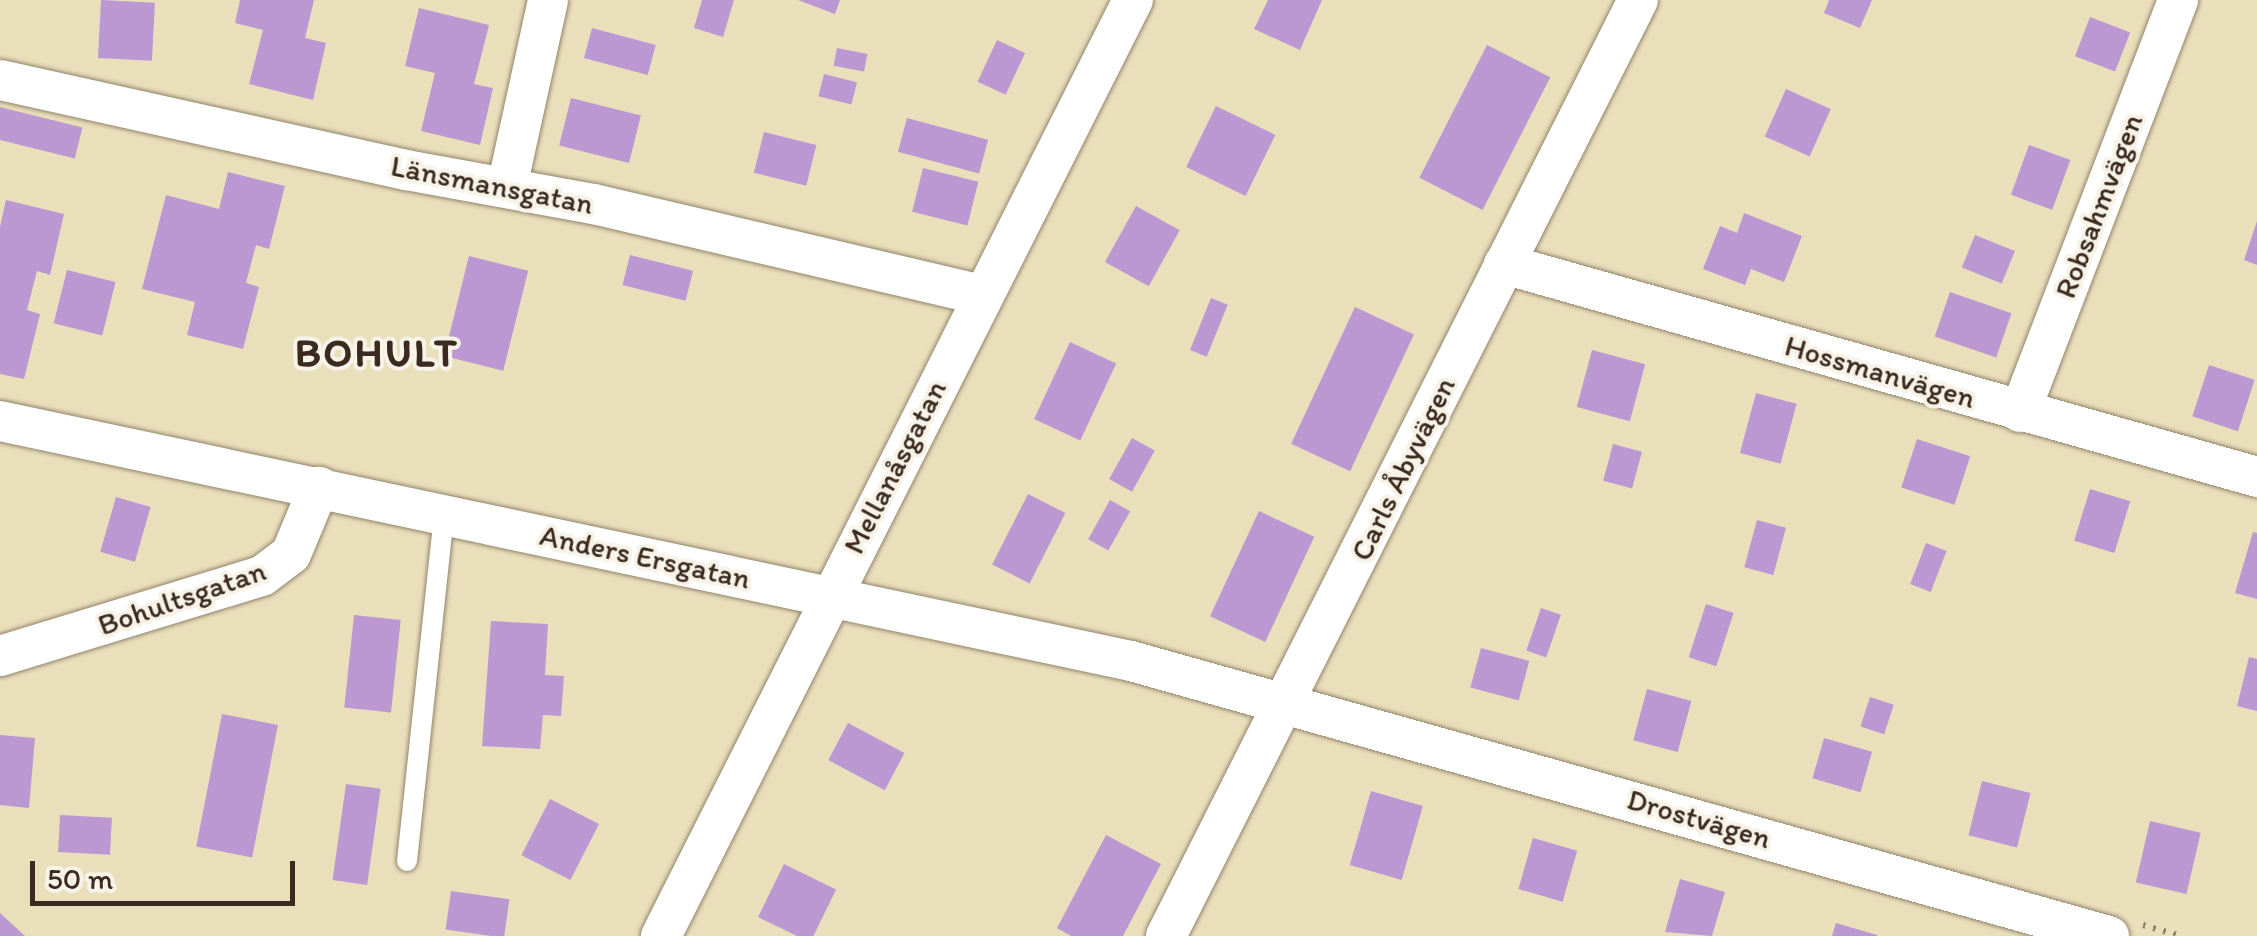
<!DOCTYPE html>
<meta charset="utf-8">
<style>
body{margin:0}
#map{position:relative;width:2257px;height:936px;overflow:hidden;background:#eadfbb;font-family:Itim,sans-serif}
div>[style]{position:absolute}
.building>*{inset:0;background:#bc98d2;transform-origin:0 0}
.path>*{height:6px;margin-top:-3px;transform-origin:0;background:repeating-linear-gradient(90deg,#92846c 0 2.5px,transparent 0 10.5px)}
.roads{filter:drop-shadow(0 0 2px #92846c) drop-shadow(0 0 2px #92846c)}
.service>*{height:20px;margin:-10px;padding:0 10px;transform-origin:10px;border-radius:10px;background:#fff}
.minor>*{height:40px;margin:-20px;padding:0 20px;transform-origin:20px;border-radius:20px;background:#fff}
span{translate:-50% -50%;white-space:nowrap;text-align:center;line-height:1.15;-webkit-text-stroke:8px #f7f3e8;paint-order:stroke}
.street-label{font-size:30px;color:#3b2a1e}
.district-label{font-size:40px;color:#3b2a1e;font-weight:700;letter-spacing:2.5px}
.scale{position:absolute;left:30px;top:861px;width:265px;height:45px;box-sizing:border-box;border:5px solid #3b2a1e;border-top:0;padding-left:12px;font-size:30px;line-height:35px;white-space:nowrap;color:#3b2a1e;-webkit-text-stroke:8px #f7f3e8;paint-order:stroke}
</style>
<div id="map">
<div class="building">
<div style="left:101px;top:0;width:54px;height:58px;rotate:3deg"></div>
<div style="clip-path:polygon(240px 0,314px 0,305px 38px,326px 43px,313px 100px,249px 84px,263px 30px,235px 23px)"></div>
<div style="clip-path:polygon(702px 0,734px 0,723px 37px,694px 28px)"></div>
<div style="clip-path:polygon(798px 0,840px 0,835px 14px)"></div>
<div style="clip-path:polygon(1268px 0,1322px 0,1300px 50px,1254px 29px)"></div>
<div style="clip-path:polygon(1829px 0,1872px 0,1860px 28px,1824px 13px)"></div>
<div style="clip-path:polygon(419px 8px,489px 25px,474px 84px,493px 88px,480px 145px,421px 131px,435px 73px,405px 66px)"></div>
<div style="left:2090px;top:17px;width:43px;height:42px;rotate:21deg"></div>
<div style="left:592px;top:28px;width:66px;height:31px;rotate:15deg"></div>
<div style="left:997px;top:40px;width:31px;height:46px;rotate:25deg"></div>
<div style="left:1487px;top:45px;width:71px;height:149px;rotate:27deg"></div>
<div style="left:837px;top:48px;width:31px;height:18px;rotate:11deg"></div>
<div style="left:824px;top:74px;width:34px;height:23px;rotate:14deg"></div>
<div style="left:1786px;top:89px;width:49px;height:52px;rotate:24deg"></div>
<div style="left:571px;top:98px;width:72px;height:49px;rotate:14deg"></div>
<div style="left:1216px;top:106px;width:66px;height:68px;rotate:26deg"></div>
<div style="left:0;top:107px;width:85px;height:32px;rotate:14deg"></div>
<div style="left:907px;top:118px;width:84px;height:35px;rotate:15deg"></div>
<div style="left:764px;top:132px;width:54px;height:42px;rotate:14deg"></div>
<div style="left:2029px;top:145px;width:44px;height:53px;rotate:20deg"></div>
<div style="left:923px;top:168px;width:57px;height:45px;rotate:14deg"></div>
<div style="clip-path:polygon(228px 172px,285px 186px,269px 249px,256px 245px,246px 283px,259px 287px,243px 349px,187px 335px,195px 302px,142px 289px,166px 195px,219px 209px)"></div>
<div style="clip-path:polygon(6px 200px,64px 214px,50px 275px,37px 271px,27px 310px,40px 314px,24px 379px,0 374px,0 227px)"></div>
<div style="left:1136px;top:206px;width:50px;height:64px;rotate:29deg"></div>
<div style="clip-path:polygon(1744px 213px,1802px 236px,1784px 282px,1751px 269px,1745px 285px,1703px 269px,1720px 226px,1737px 233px)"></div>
<div style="clip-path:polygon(2257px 221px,2257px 265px,2244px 260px)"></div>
<div style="left:1975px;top:235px;width:43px;height:35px;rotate:22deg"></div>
<div style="left:630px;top:255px;width:65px;height:31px;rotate:14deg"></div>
<div style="left:469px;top:256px;width:61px;height:103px;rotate:14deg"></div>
<div style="left:67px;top:270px;width:50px;height:55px;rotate:14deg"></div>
<div style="left:1950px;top:292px;width:65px;height:47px;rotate:19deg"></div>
<div style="left:1211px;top:298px;width:18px;height:56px;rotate:22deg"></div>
<div style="left:1355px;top:307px;width:65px;height:151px;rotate:25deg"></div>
<div style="left:1070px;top:342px;width:51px;height:85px;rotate:25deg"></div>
<div style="left:1592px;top:350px;width:55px;height:59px;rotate:15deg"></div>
<div style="left:2209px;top:365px;width:48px;height:54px;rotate:18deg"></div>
<div style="left:1756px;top:393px;width:42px;height:62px;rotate:15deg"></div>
<div style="left:1132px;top:438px;width:26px;height:47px;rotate:29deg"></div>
<div style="left:1917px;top:439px;width:56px;height:51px;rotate:18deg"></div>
<div style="left:1613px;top:444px;width:30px;height:38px;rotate:15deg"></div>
<div style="left:2090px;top:489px;width:42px;height:54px;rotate:17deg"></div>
<div style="left:1028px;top:494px;width:42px;height:79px;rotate:27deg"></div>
<div style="left:116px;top:497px;width:36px;height:57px;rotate:16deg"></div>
<div style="left:1110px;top:500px;width:23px;height:45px;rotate:29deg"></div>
<div style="left:1259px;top:511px;width:61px;height:116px;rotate:25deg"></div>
<div style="left:1757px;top:520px;width:30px;height:49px;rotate:15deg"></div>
<div style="clip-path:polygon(2253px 532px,2257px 533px,2257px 599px,2235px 593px)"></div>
<div style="left:1926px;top:543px;width:22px;height:44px;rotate:21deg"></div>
<div style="left:1706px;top:604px;width:29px;height:56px;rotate:18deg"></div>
<div style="left:1541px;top:608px;width:21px;height:45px;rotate:19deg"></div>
<div style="left:354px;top:615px;width:47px;height:93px;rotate:6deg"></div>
<div style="clip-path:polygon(491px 621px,548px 624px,545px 675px,564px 676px,561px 716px,543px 715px,540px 749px,482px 746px)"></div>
<div style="left:1481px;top:648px;width:50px;height:41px;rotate:15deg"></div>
<div style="clip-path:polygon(2249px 657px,2257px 659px,2257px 711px,2237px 706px)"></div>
<div style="left:1647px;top:689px;width:46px;height:53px;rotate:15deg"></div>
<div style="left:1870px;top:697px;width:25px;height:31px;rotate:18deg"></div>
<div style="left:222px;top:714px;width:57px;height:135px;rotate:11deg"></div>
<div style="left:848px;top:723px;width:64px;height:42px;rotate:28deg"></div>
<div style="clip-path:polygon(0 735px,35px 738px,29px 808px,0 805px)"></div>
<div style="left:1824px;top:738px;width:50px;height:42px;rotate:16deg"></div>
<div style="left:1982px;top:781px;width:50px;height:56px;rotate:14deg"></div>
<div style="left:346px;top:784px;width:35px;height:97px;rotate:8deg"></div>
<div style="left:1371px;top:791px;width:54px;height:77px;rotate:16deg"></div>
<div style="left:550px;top:799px;width:55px;height:63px;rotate:27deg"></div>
<div style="left:60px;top:815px;width:52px;height:37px;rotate:3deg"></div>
<div style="left:2150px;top:821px;width:52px;height:63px;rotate:13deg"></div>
<div style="clip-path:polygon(1106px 835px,1161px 864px,1123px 936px,1071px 936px,1057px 928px)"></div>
<div style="left:1533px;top:838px;width:46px;height:53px;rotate:16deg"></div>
<div style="left:784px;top:864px;width:58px;height:59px;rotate:26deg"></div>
<div style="clip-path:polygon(1680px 879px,1725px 892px,1712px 936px,1665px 932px)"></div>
<div style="left:451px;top:891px;width:59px;height:39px;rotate:8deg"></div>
<div style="clip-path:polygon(0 913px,25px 936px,0 936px)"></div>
<div style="clip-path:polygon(1836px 923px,1877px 935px,1877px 936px,1832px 936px)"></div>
</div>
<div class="path">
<div style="left:2143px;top:925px;width:40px;rotate:16deg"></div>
</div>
<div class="roads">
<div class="service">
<div style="left:407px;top:861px;width:349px;rotate:-83.9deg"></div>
</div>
<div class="minor">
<div style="left:0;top:80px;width:416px;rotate:12.5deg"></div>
<div style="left:406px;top:170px;width:191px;rotate:10.3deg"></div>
<div style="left:594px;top:204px;width:399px;rotate:13.2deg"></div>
<div style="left:507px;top:187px;width:191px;rotate:-77.6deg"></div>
<div style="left:1504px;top:264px;width:783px;rotate:15.79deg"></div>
<div style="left:2020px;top:412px;width:441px;rotate:-69deg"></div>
<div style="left:0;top:421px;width:1156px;rotate:11.98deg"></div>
<div style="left:1131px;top:661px;width:1016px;rotate:15.71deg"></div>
<div style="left:0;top:656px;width:274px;rotate:-17deg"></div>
<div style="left:262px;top:576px;width:36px;rotate:-37deg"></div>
<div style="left:291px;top:554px;width:73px;rotate:-67.3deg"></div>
<div style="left:661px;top:936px;width:1048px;rotate:-63.24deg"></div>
<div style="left:1166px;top:936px;width:1048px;rotate:-63.24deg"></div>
</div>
</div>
<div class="street-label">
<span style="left:492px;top:185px;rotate:11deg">Länsmansgatan</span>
<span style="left:2099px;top:206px;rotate:-69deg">Robsahmvägen</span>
<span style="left:1880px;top:372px;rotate:16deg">Hossmanvägen</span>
<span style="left:895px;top:467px;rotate:-63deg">Mellanåsgatan</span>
<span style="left:1403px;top:469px;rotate:-64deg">Carls Åbyvägen</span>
<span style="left:645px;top:557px;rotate:12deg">Anders Ersgatan</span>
<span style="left:182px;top:598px;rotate:-19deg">Bohultsgatan</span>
<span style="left:1699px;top:819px;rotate:16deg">Drostvägen</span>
</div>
<div class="district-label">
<span style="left:377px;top:352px">BOHULT</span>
</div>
<div class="scale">50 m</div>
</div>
